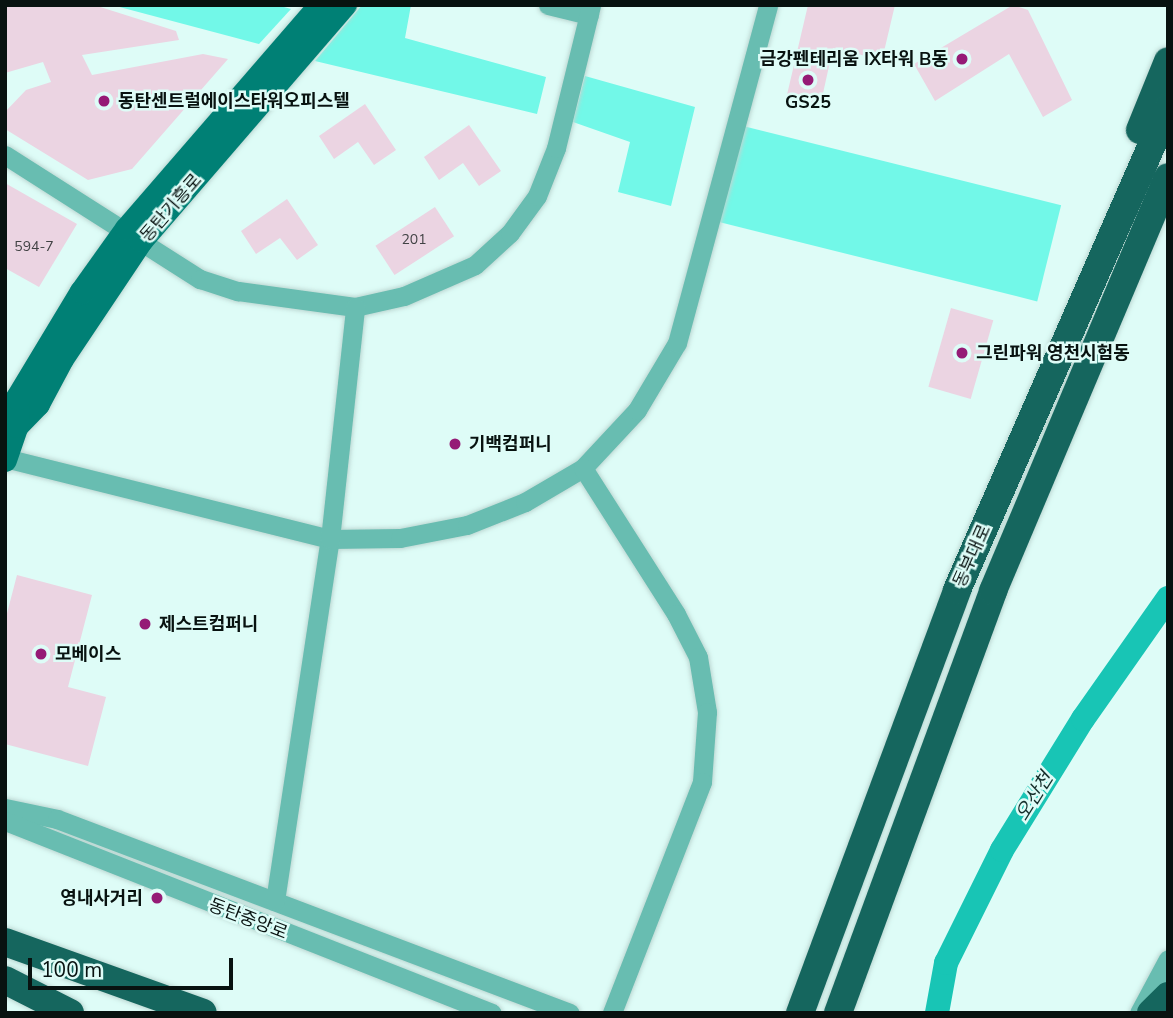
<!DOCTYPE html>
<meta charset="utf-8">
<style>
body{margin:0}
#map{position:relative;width:1173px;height:1018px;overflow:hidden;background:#defcf7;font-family:"Nunito Sans","Noto Sans KR",sans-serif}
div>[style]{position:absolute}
.green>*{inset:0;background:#72f8e8;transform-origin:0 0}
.river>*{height:24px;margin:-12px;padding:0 12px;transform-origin:12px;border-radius:12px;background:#18c5b5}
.building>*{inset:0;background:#ebd4e2;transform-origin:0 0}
.roads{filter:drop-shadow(0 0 2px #bcd7d2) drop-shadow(0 0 2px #bcd7d2)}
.minor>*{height:19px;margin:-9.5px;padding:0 9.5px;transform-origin:9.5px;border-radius:9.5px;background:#68bdb1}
.major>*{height:24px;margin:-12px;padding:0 12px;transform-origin:12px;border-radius:12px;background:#008075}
.highway>*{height:28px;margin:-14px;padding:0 14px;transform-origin:14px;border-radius:14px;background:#15665e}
.dots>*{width:19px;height:19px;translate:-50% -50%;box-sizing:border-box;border:4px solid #defcf7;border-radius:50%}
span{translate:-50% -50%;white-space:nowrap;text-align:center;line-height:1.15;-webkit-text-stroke:5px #defcf7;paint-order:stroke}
.number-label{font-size:14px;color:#414244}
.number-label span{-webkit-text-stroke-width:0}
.poi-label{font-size:18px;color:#081210;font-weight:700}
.right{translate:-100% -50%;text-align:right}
.left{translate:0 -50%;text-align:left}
.street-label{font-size:18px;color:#081210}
.water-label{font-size:19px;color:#152e2b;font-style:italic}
.frame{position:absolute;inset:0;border:7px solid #081210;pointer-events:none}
.scale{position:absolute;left:28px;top:958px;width:205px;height:32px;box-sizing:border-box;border:4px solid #081210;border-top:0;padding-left:9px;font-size:21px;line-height:24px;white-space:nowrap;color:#081210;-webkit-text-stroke:5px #defcf7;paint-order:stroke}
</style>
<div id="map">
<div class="green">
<div style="clip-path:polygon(112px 5px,277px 5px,291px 9px,259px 44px)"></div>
<div style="clip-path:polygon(362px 5px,411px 5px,405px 38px,546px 77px,537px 114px,315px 61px)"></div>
<div style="clip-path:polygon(585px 76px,695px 107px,671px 206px,618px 192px,630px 142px,573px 122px)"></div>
<div style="left:739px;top:125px;width:332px;height:99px;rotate:14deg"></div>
</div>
<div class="river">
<div style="left:937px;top:1013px;width:51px;rotate:-79.8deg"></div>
<div style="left:946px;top:963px;width:126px;rotate:-63.6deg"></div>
<div style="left:1002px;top:850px;width:154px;rotate:-58.3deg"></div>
<div style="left:1083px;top:719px;width:148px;rotate:-54.9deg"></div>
</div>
<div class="building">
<div style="clip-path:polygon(5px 5px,94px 5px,176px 31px,179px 40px,82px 55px,92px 75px,203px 54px,228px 59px,132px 169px,88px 180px,5px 129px,5px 112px,26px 90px,51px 82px,43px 62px,5px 73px)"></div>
<div style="clip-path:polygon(808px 5px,895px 5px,882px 60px,833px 48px,820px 107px,786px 99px)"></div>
<div style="clip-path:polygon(1013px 5px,1028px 10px,1072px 100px,1043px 117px,1009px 54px,935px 101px,914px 64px)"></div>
<div style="clip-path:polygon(365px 104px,396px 150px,374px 165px,358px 142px,334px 159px,319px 136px)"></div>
<div style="clip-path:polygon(469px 125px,501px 171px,479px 186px,463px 163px,439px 180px,424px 157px)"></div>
<div style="clip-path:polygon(5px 183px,77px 224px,39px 287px,5px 268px)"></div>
<div style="clip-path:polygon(287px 199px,318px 245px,297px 260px,280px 238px,256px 254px,241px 231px)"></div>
<div style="left:435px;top:207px;width:35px;height:71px;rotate:57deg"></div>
<div style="left:951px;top:308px;width:44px;height:82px;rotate:16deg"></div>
<div style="clip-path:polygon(17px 575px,92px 595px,68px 687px,106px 697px,88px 766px,5px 744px,5px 621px)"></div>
</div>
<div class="roads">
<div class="minor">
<div style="left:548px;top:5px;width:42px;rotate:13.7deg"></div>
<div style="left:5px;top:155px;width:231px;rotate:32.5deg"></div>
<div style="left:200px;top:279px;width:40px;rotate:18deg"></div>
<div style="left:238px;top:291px;width:118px;rotate:7.8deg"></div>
<div style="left:355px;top:307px;width:50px;rotate:-12.7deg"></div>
<div style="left:404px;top:296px;width:77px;rotate:-23.6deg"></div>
<div style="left:475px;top:265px;width:47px;rotate:-42.4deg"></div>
<div style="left:510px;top:233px;width:46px;rotate:-53.9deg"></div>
<div style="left:537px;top:196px;width:52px;rotate:-68.4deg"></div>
<div style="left:556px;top:148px;width:147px;rotate:-76.2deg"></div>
<div style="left:5px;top:458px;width:335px;rotate:14deg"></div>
<div style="left:330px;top:539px;width:70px;rotate:-0.8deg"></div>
<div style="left:400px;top:538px;width:68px;rotate:-11deg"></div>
<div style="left:467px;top:525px;width:62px;rotate:-21.6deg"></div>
<div style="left:525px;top:502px;width:67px;rotate:-30.4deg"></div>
<div style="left:583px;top:468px;width:79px;rotate:-47deg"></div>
<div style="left:637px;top:410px;width:78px;rotate:-59.2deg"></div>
<div style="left:677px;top:343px;width:350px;rotate:-74.9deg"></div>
<div style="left:583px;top:468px;width:173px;rotate:57.5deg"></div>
<div style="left:676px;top:614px;width:48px;rotate:62.9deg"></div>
<div style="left:698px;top:657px;width:56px;rotate:80.7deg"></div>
<div style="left:707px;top:712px;width:70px;rotate:94.1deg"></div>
<div style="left:702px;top:782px;width:248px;rotate:111.3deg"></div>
<div style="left:5px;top:808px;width:53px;rotate:11.9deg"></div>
<div style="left:57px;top:819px;width:548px;rotate:20.71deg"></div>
<div style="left:5px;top:821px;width:523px;rotate:21.52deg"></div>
<div style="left:275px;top:901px;width:366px;rotate:-81.4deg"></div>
<div style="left:330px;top:539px;width:233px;rotate:-83.8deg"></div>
<div style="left:1139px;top:1013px;width:61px;rotate:-61.8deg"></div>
</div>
<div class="major">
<div style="left:17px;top:426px;width:30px;rotate:-46deg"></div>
<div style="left:38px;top:404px;width:51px;rotate:-61.9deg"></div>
<div style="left:62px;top:359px;width:142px;rotate:-56.2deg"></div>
<div style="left:141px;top:241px;width:312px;rotate:-49.2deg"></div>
<div style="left:5px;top:460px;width:36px;rotate:-71deg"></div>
<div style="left:17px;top:426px;width:28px;rotate:-88deg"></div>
<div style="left:18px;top:398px;width:124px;rotate:-58.9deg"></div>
<div style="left:82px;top:292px;width:77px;rotate:-54.5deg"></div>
<div style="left:127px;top:229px;width:296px;rotate:-49.1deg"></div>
</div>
<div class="highway">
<div style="left:1140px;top:130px;width:74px;rotate:-67.9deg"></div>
<div style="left:5px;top:942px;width:210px;rotate:19.7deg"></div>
<div style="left:5px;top:980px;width:73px;rotate:26.9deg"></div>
<div style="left:800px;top:1013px;width:451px;rotate:-69.6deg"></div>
<div style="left:957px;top:590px;width:526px;rotate:-66.36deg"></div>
<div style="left:838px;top:1013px;width:450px;rotate:-69.8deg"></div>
<div style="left:993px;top:591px;width:449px;rotate:-67.1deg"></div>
<div style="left:1151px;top:1013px;width:24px;rotate:-45deg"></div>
</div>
</div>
<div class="dots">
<div style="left:962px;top:59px;background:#951b76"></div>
<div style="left:808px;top:80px;background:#951b76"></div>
<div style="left:104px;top:101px;background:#951b76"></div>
<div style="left:962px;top:353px;background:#951b76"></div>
<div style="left:455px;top:444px;background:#951b76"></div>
<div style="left:145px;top:624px;background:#951b76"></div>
<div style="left:41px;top:654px;background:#951b76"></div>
<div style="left:157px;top:898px;background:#951b76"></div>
</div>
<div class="number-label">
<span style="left:414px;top:240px">201</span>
<span style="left:34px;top:247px">594-7</span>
</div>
<div class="poi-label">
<span class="right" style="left:948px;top:59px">금강펜테리움 IX타워 B동</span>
<span class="left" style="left:118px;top:101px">동탄센트럴에이스타워오피스텔</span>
<span style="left:808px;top:102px">GS25</span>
<span class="left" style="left:976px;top:353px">그린파워 영천시험동</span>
<span class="left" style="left:469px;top:444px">기백컴퍼니</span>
<span class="left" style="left:159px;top:624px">제스트컴퍼니</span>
<span class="left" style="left:55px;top:654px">모베이스</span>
<span class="right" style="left:143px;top:898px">영내사거리</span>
</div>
<div class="street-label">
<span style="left:171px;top:208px;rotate:-49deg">동탄기흥로</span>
<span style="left:972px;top:556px;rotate:-66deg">동부대로</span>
<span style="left:248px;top:919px;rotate:21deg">동탄중앙로</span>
</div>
<div class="water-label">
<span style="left:1035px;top:797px;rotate:-58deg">오산천</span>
</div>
<div class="frame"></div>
<div class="scale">100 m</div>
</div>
